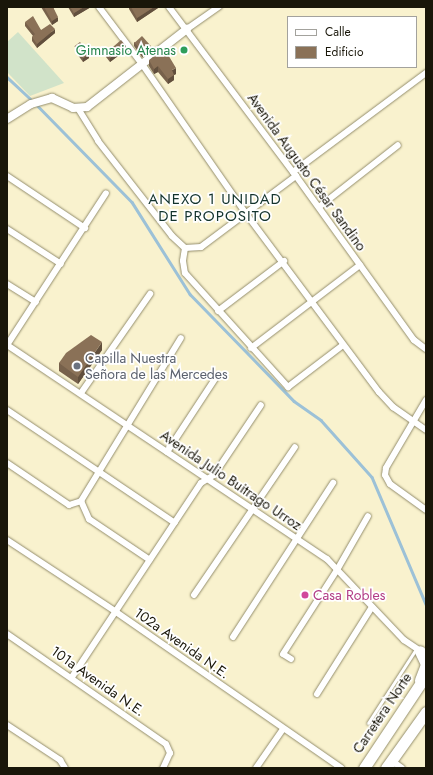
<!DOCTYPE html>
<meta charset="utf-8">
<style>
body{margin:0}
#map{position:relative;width:433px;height:775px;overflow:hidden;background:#f9f2ce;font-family:Jost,sans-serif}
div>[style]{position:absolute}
.green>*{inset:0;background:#d1e3c9}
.stream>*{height:2.5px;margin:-1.25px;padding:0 1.25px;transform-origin:1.25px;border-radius:1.25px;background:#9cc1d7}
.roads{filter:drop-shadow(0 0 1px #948e6d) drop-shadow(0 0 1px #948e6d)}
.service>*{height:3px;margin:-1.5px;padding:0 1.5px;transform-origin:1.5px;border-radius:1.5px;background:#fff}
.minor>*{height:6px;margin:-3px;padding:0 3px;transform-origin:3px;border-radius:3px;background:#fff}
.tertiary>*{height:8px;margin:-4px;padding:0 4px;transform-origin:4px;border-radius:4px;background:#fff}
.trunk>*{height:11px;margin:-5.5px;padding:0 5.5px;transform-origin:5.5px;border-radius:5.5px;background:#fff}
.wall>*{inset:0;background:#77614b}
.shaded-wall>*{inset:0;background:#614f3d}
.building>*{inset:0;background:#8a7157;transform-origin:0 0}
.dots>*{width:11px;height:11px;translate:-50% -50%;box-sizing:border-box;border:2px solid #fff;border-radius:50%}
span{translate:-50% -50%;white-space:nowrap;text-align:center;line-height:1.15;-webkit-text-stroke:3.5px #fff;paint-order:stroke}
.leisure-label{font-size:14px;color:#27864d}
.right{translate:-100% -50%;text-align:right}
.street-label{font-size:14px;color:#191609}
.worship-label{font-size:14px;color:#5b616d}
.left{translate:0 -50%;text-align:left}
.hotel-label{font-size:14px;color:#b23c85}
.neighbourhood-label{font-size:15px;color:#13332c;letter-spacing:1px}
.frame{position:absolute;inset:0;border:8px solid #191609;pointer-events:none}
.legend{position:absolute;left:287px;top:16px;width:130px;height:52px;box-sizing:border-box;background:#fff;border:1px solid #a3a29d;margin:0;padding:5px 7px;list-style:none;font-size:12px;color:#191609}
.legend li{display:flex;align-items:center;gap:8px;height:20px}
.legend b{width:20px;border:1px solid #a3a29d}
</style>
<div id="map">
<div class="green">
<div style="clip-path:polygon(18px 32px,64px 83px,30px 96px,7px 72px,7px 42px)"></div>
</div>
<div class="stream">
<div style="left:7px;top:77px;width:37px;rotate:43deg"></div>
<div style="left:37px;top:105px;width:136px;rotate:45.6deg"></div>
<div style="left:132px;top:202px;width:109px;rotate:57.8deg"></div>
<div style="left:190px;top:294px;width:149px;rotate:45.8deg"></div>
<div style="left:294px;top:401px;width:33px;rotate:35deg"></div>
<div style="left:321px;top:420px;width:76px;rotate:48.2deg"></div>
<div style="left:372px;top:477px;width:138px;rotate:67deg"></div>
</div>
<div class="roads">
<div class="service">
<div style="left:368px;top:723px;width:88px;rotate:-57deg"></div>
</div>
<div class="minor">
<div style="left:99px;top:7px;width:71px;rotate:53deg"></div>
<div style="left:142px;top:64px;width:184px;rotate:55.2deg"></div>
<div style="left:247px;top:215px;width:221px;rotate:53.3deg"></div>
<div style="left:379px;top:392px;width:21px;rotate:47deg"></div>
<div style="left:393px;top:407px;width:40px;rotate:34.9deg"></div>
<div style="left:169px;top:7px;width:211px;rotate:53.1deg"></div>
<div style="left:296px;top:176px;width:202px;rotate:54.3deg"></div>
<div style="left:414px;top:340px;width:15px;rotate:37deg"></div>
<div style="left:187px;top:29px;width:39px;rotate:-35deg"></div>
<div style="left:79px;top:110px;width:36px;rotate:58deg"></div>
<div style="left:98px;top:141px;width:120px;rotate:52.1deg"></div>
<div style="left:172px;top:236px;width:18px;rotate:43deg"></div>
<div style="left:185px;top:248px;width:16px;rotate:-4deg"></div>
<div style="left:201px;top:247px;width:119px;rotate:-36.8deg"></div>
<div style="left:293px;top:172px;width:166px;rotate:-36.7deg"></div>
<div style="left:7px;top:176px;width:94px;rotate:33.7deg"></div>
<div style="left:319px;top:207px;width:100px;rotate:-38.1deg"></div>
<div style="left:7px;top:229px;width:64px;rotate:32.9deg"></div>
<div style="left:185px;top:248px;width:13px;rotate:99deg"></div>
<div style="left:183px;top:261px;width:12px;rotate:81deg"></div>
<div style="left:185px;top:273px;width:154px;rotate:47.9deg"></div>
<div style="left:288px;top:387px;width:69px;rotate:-37.4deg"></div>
<div style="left:7px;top:284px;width:34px;rotate:32deg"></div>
<div style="left:218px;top:311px;width:83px;rotate:-37.1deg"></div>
<div style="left:7px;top:345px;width:385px;rotate:33.8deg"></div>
<div style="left:327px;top:559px;width:112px;rotate:46.5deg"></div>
<div style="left:404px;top:640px;width:22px;rotate:34deg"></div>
<div style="left:7px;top:345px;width:181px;rotate:-56.9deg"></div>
<div style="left:251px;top:348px;width:137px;rotate:-37.3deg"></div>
<div style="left:81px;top:393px;width:121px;rotate:-55.1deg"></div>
<div style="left:426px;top:400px;width:79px;rotate:120.5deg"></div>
<div style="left:386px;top:468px;width:7px;rotate:98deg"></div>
<div style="left:385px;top:475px;width:10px;rotate:61deg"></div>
<div style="left:390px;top:484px;width:44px;rotate:35.8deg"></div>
<div style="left:7px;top:410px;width:202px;rotate:33.9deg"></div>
<div style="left:167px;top:452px;width:91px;rotate:-56.7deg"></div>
<div style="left:7px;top:463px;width:75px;rotate:34.1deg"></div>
<div style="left:69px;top:505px;width:13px;rotate:-18deg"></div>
<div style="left:81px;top:501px;width:20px;rotate:66deg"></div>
<div style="left:89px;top:519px;width:73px;rotate:33.9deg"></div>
<div style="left:81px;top:501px;width:191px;rotate:-58.5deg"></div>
<div style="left:7px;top:540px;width:131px;rotate:33.4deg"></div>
<div style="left:116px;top:612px;width:274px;rotate:34.7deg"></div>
<div style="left:194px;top:595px;width:179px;rotate:-55.7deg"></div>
<div style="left:7px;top:634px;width:193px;rotate:34.7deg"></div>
<div style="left:166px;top:744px;width:10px;rotate:66deg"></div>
<div style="left:170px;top:753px;width:17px;rotate:115deg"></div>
<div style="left:233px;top:637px;width:184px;rotate:-57deg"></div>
<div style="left:291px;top:659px;width:9px;rotate:-148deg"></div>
<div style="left:283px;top:654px;width:100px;rotate:-57.3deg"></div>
<div style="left:337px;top:570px;width:62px;rotate:-60.1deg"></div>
<div style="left:72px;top:677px;width:233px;rotate:-56.4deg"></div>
<div style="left:201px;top:483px;width:15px;rotate:-32deg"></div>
<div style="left:214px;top:475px;width:84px;rotate:-56.1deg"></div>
<div style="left:317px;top:694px;width:103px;rotate:-57.7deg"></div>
<div style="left:7px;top:725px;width:64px;rotate:33.4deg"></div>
<div style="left:60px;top:760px;width:9px;rotate:58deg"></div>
<div style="left:392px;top:761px;width:12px;rotate:35deg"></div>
<div style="left:256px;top:768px;width:47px;rotate:-55.3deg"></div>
</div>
<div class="tertiary">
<div style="left:7px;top:119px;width:28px;rotate:-32deg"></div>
<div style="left:31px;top:104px;width:22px;rotate:-16deg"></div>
<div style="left:52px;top:98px;width:23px;rotate:25deg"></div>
<div style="left:73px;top:108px;width:14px;rotate:-4deg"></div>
<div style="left:87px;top:107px;width:127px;rotate:-38deg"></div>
</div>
<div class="trunk">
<div style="left:420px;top:680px;width:17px;rotate:-69deg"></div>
<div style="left:426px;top:664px;width:14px;rotate:-115deg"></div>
<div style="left:364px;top:768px;width:112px;rotate:-56.3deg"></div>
<div style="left:386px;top:768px;width:69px;rotate:-54.5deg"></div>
</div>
</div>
<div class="wall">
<div style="clip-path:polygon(41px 7px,53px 7px,58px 21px,52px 25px)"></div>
<div style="clip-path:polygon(68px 7px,91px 7px,74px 17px)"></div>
<div style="clip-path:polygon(129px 7px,158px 7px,158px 8px,137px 22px,129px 9px)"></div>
<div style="clip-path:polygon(25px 22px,41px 30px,55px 33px,37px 48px,32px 41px,32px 37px,33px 36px,25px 26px)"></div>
<div style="clip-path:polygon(134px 42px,151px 50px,142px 57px,134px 46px)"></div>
<div style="clip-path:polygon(75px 47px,89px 58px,83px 62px,75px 51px)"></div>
<div style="clip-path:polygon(126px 50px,110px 62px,106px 57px,106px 53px)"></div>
<div style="clip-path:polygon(149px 60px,176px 74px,174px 75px,174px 80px,168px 84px,158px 72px,154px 74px,149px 66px)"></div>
<div style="clip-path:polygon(102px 350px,78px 384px,59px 371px,59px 363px)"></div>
</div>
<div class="shaded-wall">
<div style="clip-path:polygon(84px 7px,91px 7px,74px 17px,74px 13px)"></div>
<div style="clip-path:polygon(154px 7px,158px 7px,158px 8px,137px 22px,137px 18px)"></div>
<div style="clip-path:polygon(58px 17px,58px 21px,52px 25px,52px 21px)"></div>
<div style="clip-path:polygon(55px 29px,55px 33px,37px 48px,37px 44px)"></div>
<div style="clip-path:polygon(126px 46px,126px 50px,110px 62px,110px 58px)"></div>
<div style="clip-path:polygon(151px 46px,151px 50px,142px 57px,142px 53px)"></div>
<div style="clip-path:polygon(89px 54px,89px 58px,83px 62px,83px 58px)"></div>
<div style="clip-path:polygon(158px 66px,158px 72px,154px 74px,154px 69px)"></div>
<div style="clip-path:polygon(176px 68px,176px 74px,174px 75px,174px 80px,168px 84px,168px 79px,172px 70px)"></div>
<div style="clip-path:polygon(102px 342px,102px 350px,78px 384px,78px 377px)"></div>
</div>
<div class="building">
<div style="clip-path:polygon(44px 7px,53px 7px,58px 17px,52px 21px)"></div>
<div style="clip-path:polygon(70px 7px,84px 7px,74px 13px)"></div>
<div style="clip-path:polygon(131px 7px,154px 7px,137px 18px)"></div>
<div style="clip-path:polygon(33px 16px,41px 30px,50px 24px,55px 29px,37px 44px,32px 37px,35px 34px,25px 22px)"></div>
<div style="left:142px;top:36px;width:13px;height:10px;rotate:48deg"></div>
<div style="clip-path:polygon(121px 40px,126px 46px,110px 58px,106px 53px)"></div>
<div style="left:80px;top:42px;width:15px;height:7px;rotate:53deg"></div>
<div style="clip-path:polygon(164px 48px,176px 68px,172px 70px,174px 75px,168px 79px,158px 66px,154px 69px,149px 60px)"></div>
<div style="clip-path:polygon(91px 335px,102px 342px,78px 377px,59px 363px,66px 353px)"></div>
</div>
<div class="dots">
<div style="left:184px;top:50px;background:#2e9e5b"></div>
<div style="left:77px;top:366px;background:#6b7280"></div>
<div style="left:305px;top:595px;background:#d1479c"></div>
</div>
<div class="leisure-label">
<span class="right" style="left:176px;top:50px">Gimnasio Atenas</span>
</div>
<div class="street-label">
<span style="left:307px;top:172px;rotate:54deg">Avenida Augusto César Sandino</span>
<span style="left:231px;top:480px;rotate:34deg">Avenida Julio Buitrago Urroz</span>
<span style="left:182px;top:643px;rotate:35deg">102a Avenida N.E.</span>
<span style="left:98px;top:681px;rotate:35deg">101a Avenida N.E.</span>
<span style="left:382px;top:713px;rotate:-56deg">Carretera Norte</span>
</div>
<div class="worship-label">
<span class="left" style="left:85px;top:366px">Capilla Nuestra<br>Señora de las Mercedes</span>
</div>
<div class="hotel-label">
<span class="left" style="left:313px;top:595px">Casa Robles</span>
</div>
<div class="neighbourhood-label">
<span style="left:215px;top:208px">ANEXO 1 UNIDAD<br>DE PROPOSITO</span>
</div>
<div class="frame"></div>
<ul class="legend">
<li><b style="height:5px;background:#fff"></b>Calle</li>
<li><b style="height:11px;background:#8a7157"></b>Edificio</li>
</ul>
</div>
